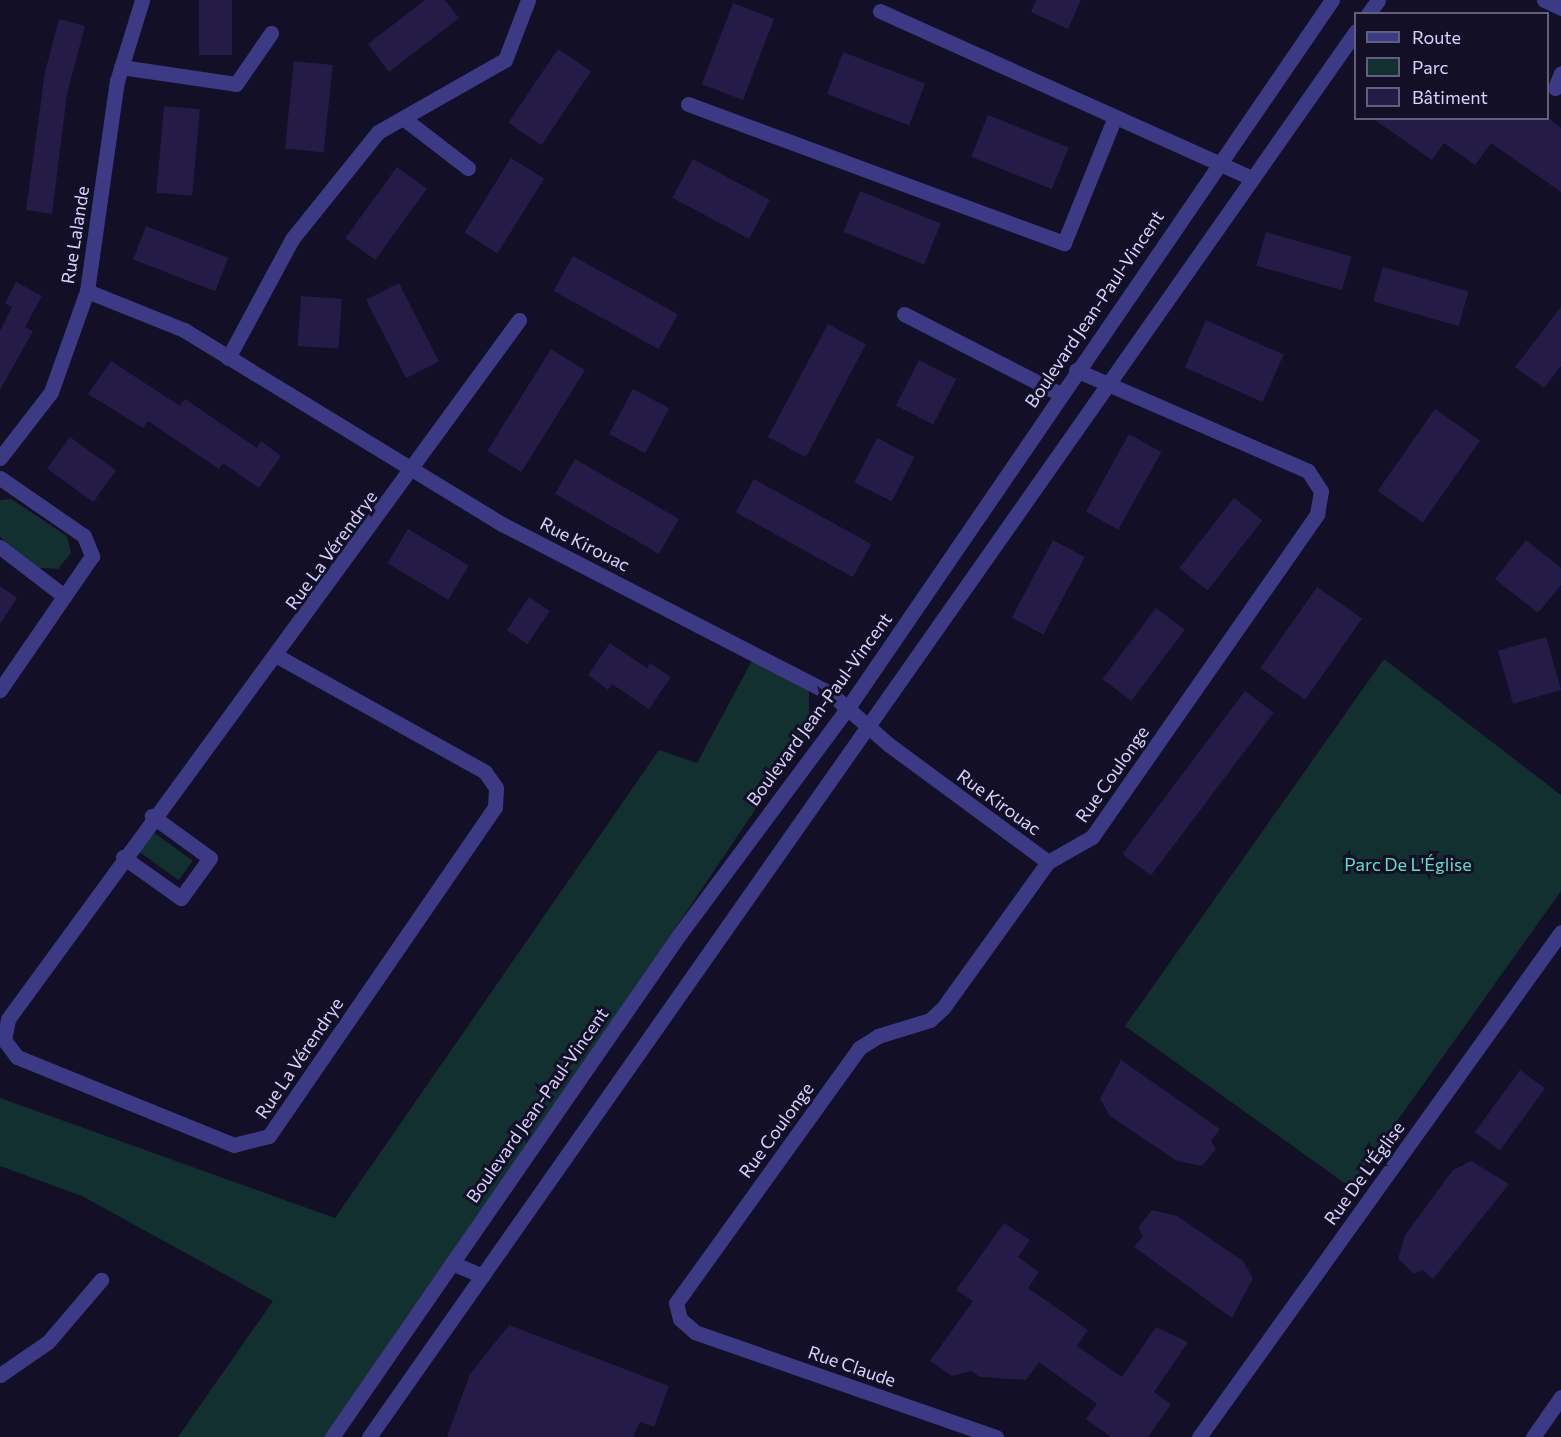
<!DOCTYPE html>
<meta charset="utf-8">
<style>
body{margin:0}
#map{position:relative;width:1561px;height:1437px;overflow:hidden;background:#130f26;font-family:Commissioner,sans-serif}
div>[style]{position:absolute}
.green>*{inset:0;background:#12302f;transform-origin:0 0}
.building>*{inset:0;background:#241b47;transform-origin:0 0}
.minor>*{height:15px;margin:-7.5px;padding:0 7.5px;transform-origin:7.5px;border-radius:7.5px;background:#3d3a85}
span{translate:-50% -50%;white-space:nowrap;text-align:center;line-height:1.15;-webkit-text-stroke:6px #130f26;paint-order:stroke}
.street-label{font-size:18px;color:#d9d4ff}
.park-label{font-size:18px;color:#5fe0c0}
.legend{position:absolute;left:1354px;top:12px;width:195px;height:108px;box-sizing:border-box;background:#130f26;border:2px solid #625e7d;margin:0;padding:8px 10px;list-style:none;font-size:18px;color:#d9d4ff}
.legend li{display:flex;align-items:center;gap:12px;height:30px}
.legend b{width:30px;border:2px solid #625e7d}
</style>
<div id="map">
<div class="green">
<div style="clip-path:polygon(11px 499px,67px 536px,71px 553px,58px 569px,39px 568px,0 537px,0 500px)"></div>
<div style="clip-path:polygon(753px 659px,809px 690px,809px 730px,332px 1437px,178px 1437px,273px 1301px,82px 1196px,0 1166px,0 1098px,335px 1218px,659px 750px,697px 763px)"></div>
<div style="clip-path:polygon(1384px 659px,1561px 795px,1561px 891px,1350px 1187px,1125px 1026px)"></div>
<div style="left:153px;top:832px;width:49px;height:24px;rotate:36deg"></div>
</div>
<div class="building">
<div style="left:199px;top:0;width:33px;height:55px"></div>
<div style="clip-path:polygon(445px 0,459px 18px,389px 72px,368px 44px,425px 0)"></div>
<div style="clip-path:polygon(1036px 0,1081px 0,1068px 29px,1031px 12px)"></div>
<div style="left:733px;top:3px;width:44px;height:87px;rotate:21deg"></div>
<div style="clip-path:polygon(59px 19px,85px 26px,67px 94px,52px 214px,26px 210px,45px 72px)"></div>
<div style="left:558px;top:49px;width:40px;height:89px;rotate:34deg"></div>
<div style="left:843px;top:52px;width:88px;height:45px;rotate:21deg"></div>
<div style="left:294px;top:61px;width:39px;height:88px;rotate:6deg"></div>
<div style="left:164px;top:106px;width:36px;height:87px;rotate:5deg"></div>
<div style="left:988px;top:115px;width:87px;height:45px;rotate:22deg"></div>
<div style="clip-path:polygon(1372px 118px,1548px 118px,1561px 128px,1561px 192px,1491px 143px,1475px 165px,1444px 143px,1432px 160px)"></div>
<div style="left:511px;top:158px;width:39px;height:88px;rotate:32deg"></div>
<div style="left:693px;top:159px;width:87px;height:44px;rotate:28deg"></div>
<div style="left:397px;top:167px;width:37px;height:88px;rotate:36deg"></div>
<div style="left:860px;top:191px;width:87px;height:44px;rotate:22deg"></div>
<div style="left:146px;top:226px;width:88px;height:36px;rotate:21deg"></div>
<div style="left:1266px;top:232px;width:89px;height:35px;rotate:16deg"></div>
<div style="left:573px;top:256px;width:120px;height:40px;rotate:29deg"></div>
<div style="left:1383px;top:267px;width:89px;height:36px;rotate:16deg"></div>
<div style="clip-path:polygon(16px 282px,42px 296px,25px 327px,33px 331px,0 390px,0 331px,12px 307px,5px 303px)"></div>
<div style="left:399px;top:283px;width:88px;height:37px;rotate:63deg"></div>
<div style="left:301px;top:296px;width:41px;height:50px;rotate:4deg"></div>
<div style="clip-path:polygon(1561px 307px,1561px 366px,1544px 388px,1515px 367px)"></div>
<div style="left:1206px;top:320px;width:85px;height:52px;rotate:24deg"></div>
<div style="left:828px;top:324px;width:43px;height:128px;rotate:28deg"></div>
<div style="left:551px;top:349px;width:40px;height:120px;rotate:32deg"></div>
<div style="left:919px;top:360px;width:42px;height:51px;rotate:27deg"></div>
<div style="clip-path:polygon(111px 361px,180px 406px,185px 399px,257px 448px,261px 441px,281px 456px,259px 488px,223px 463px,219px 469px,148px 421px,143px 428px,88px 394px)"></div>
<div style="left:633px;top:389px;width:41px;height:51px;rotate:28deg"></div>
<div style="left:1435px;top:409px;width:55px;height:100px;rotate:35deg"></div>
<div style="left:1129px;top:434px;width:37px;height:89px;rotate:29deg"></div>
<div style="left:70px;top:437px;width:57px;height:39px;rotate:36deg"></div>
<div style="left:877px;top:438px;width:42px;height:50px;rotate:27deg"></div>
<div style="left:575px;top:459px;width:120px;height:40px;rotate:30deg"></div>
<div style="left:754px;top:479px;width:134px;height:38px;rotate:29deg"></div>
<div style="left:1234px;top:498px;width:36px;height:89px;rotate:38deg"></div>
<div style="left:408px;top:529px;width:71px;height:40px;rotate:31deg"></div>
<div style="left:1053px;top:540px;width:36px;height:88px;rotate:28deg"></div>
<div style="clip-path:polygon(1526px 540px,1561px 568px,1561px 585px,1538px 613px,1495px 579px)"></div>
<div style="clip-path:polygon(0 586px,17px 598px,0 624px)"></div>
<div style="left:1317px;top:587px;width:55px;height:99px;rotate:35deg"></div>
<div style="left:529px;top:597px;width:25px;height:40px;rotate:34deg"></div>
<div style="left:1156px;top:608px;width:36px;height:89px;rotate:37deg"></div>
<div style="left:1546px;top:637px;width:55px;height:50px;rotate:74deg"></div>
<div style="clip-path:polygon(610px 643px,647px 668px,650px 663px,671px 677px,649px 709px,612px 684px,608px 690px,588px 675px)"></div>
<div style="left:1245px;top:691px;width:36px;height:204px;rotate:37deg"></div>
<div style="clip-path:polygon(1121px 1060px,1220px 1129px,1211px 1141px,1216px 1149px,1202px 1166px,1177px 1161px,1110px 1116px,1100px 1099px)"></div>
<div style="left:1520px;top:1070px;width:31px;height:77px;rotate:36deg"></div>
<div style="clip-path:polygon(1471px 1161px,1509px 1184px,1433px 1279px,1422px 1270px,1414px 1274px,1398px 1259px,1405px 1235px,1453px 1170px)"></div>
<div style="clip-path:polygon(1152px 1210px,1177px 1216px,1243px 1261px,1253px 1278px,1232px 1318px,1134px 1247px,1143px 1236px,1138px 1228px)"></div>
<div style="clip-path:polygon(1004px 1223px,1030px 1240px,1018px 1257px,1039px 1272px,1028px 1288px,1088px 1330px,1077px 1346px,1122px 1377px,1156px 1327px,1188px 1342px,1154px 1392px,1171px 1404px,1148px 1437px,1111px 1437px,1086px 1419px,1097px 1404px,1039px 1362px,1026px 1380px,980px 1377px,971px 1371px,952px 1376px,930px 1361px,973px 1301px,956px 1290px)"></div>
<div style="clip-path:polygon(509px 1325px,669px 1386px,654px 1427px,640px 1422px,633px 1437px,447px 1437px,470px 1374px)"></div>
</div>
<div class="minor">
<div style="left:1544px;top:0;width:19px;rotate:25deg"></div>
<div style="left:880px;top:11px;width:407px;rotate:24.2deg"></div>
<div style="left:1368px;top:14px;width:17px;rotate:-54deg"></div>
<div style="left:121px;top:67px;width:116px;rotate:8.4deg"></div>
<div style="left:236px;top:84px;width:62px;rotate:-55.5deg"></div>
<div style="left:1555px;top:88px;width:16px;rotate:-68deg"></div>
<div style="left:688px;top:104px;width:401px;rotate:20.3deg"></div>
<div style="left:1064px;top:243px;width:134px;rotate:-68deg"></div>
<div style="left:403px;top:118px;width:82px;rotate:37.6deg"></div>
<div style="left:87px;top:291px;width:105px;rotate:21.9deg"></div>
<div style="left:184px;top:330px;width:373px;rotate:31.4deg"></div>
<div style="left:502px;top:524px;width:369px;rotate:27.3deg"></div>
<div style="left:830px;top:693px;width:77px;rotate:41.3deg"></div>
<div style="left:888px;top:744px;width:199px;rotate:36.4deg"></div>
<div style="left:904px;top:314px;width:175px;rotate:27.1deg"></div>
<div style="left:228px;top:358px;width:135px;rotate:-61.7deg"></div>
<div style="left:292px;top:239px;width:137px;rotate:-51.2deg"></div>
<div style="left:378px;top:132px;width:146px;rotate:-29.6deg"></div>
<div style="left:505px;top:60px;width:64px;rotate:-69deg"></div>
<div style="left:0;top:458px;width:83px;rotate:-52.3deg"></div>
<div style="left:51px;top:392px;width:107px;rotate:-70.4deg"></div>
<div style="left:87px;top:291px;width:212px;rotate:-81.9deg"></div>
<div style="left:117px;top:81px;width:85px;rotate:-72.8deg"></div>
<div style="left:0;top:478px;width:102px;rotate:34.6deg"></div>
<div style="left:84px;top:536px;width:22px;rotate:68deg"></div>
<div style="left:92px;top:556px;width:163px;rotate:124.5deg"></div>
<div style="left:0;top:547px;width:81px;rotate:37.4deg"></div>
<div style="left:277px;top:656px;width:238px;rotate:29.1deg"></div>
<div style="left:485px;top:772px;width:19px;rotate:55deg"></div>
<div style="left:496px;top:788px;width:19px;rotate:93deg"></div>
<div style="left:495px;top:807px;width:399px;rotate:124.5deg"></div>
<div style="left:269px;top:1136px;width:36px;rotate:166deg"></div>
<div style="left:234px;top:1145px;width:234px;rotate:-157.9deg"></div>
<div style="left:17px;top:1057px;width:21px;rotate:-127deg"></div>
<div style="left:4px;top:1040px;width:21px;rotate:-79deg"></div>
<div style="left:8px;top:1019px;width:866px;rotate:-53.83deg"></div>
<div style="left:123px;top:857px;width:71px;rotate:35.3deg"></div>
<div style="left:181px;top:898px;width:49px;rotate:-54.1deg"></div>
<div style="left:210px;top:858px;width:72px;rotate:-144.1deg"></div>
<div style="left:452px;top:1263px;width:33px;rotate:23deg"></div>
<div style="left:0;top:1375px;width:58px;rotate:-34.5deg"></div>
<div style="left:48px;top:1342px;width:82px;rotate:-49.5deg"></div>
<div style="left:332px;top:1437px;width:610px;rotate:-55.35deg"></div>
<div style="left:679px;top:935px;width:282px;rotate:-53.4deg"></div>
<div style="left:847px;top:709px;width:859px;rotate:-55.63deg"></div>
<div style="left:369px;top:1437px;width:1718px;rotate:-54.93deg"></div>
<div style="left:996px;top:1437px;width:319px;rotate:-160.8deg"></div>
<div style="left:695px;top:1332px;width:20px;rotate:-139deg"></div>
<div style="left:680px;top:1319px;width:16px;rotate:-104deg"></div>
<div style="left:676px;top:1303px;width:314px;rotate:-54.3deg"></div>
<div style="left:859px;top:1048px;width:22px;rotate:-32deg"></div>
<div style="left:878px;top:1036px;width:54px;rotate:-17.1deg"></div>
<div style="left:930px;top:1020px;width:18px;rotate:-43deg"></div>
<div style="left:943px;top:1008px;width:180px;rotate:-54.3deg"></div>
<div style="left:1048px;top:862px;width:51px;rotate:-29.6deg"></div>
<div style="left:1092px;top:837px;width:394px;rotate:-55.1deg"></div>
<div style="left:1317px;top:514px;width:23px;rotate:-80deg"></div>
<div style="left:1321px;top:491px;width:24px;rotate:-123deg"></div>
<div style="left:1308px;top:471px;width:253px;rotate:-156.5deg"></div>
<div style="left:1199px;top:1437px;width:621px;rotate:-54.37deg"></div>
<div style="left:1533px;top:1437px;width:49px;rotate:-55deg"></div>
</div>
<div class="street-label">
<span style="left:75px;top:235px;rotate:-81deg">Rue Lalande</span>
<span style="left:1094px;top:309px;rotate:-56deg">Boulevard Jean-Paul-Vincent</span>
<span style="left:585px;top:544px;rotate:27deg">Rue Kirouac</span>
<span style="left:331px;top:550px;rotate:-54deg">Rue La Vérendrye</span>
<span style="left:819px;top:709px;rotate:-54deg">Boulevard Jean-Paul-Vincent</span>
<span style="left:1112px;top:774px;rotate:-55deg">Rue Coulonge</span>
<span style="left:999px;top:802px;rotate:36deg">Rue Kirouac</span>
<span style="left:299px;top:1058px;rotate:-56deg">Rue La Vérendrye</span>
<span style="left:537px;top:1105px;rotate:-55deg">Boulevard Jean-Paul-Vincent</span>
<span style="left:776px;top:1130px;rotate:-54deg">Rue Coulonge</span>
<span style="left:1364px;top:1173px;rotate:-54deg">Rue De L'Église</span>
<span style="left:852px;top:1366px;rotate:19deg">Rue Claude</span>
</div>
<div class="park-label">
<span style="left:1408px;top:864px">Parc De L'Église</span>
</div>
<ul class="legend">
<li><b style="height:8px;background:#3d3a85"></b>Route</li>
<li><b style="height:16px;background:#12302f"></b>Parc</li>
<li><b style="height:16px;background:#241b47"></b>Bâtiment</li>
</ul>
</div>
